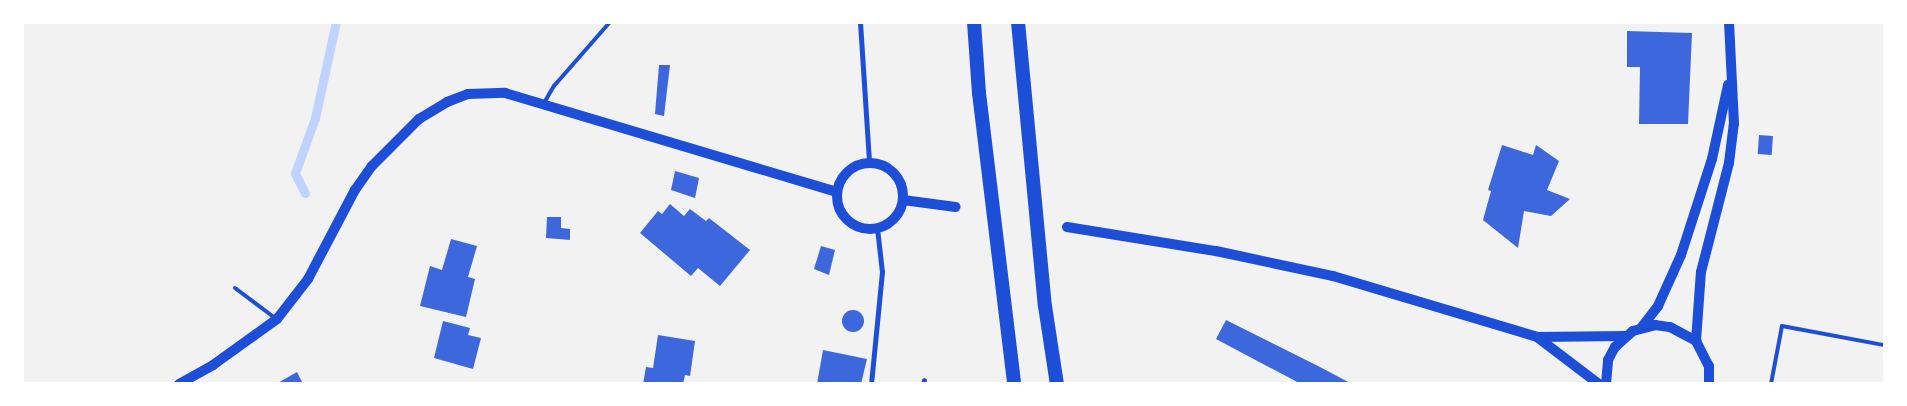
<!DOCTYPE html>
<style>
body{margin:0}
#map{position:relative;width:1907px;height:406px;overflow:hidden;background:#f2f2f2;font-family:Lato,sans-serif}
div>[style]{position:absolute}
.stream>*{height:9px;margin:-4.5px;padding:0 4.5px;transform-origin:4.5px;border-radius:4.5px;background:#bfd3fe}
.building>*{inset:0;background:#3d67dc;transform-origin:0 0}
.round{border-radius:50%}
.service>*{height:4px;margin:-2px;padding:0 2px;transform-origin:2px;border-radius:2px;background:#1d4ed8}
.minor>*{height:5px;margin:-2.5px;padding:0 2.5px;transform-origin:2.5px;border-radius:2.5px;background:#1d4ed8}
.secondary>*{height:10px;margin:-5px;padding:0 5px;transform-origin:5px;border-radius:5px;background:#1d4ed8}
.secondary>.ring{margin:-5px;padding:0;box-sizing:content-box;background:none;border:10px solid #1d4ed8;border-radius:50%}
.trunk>*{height:14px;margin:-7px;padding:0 7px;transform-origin:7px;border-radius:7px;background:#1d4ed8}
span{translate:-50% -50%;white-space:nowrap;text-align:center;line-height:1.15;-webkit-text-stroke:4.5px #fff;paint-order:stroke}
.frame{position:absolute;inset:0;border:24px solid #fff;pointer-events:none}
</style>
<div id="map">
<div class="stream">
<div style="left:305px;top:193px;width:22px;rotate:-117deg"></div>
<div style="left:295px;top:173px;width:59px;rotate:-70deg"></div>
<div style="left:315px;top:118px;width:98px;rotate:-77.7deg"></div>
</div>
<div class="building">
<div style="clip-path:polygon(1627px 31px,1692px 33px,1688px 124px,1639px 124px,1640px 67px,1627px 67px)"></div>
<div style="clip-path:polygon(659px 65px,670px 65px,664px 116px,655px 114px)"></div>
<div style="left:1759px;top:135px;width:14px;height:19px;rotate:4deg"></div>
<div style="clip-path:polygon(1502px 145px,1533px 155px,1536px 145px,1559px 161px,1547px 190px,1570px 199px,1551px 216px,1524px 211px,1518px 248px,1483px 220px,1491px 191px,1488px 190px)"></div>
<div style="clip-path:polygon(675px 171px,699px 178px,695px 198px,671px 190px)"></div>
<div style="clip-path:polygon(670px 204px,684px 216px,690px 209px,706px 221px,709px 218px,750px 250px,720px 286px,698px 268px,691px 276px,640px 233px,658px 211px,662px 214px)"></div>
<div style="clip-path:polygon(547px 217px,561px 217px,561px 228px,570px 229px,570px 240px,546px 238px)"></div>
<div style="clip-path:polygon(451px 239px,477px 246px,468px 277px,475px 279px,466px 317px,420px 306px,430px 266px,442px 270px)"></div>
<div style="clip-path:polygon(821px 246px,835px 250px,829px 275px,814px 269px)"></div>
<div class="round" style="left:842px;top:310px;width:22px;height:22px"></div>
<div style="clip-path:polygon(1226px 320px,1320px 367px,1352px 384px,1301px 384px,1216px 339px)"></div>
<div style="clip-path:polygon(443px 321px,470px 328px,468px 335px,481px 338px,473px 369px,434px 358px)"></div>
<div style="clip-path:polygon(658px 335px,695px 341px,690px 376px,685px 375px,683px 384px,643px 384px,646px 367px,653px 368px)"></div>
<div style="clip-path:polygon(823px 350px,867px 359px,861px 384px,817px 384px)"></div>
<div style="clip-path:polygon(297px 372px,303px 384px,276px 384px)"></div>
</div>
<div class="service">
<div style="left:544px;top:103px;width:20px;rotate:-60deg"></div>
<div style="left:554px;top:86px;width:85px;rotate:-48.8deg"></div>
<div style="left:235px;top:288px;width:50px;rotate:36.9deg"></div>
<div style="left:1771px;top:384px;width:59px;rotate:-79.3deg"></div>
<div style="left:1782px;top:326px;width:104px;rotate:10.6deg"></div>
</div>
<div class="minor">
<div style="left:860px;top:22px;width:140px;rotate:86.3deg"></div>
<div style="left:871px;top:384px;width:113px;rotate:-84.4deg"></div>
<div style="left:882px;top:272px;width:44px;rotate:-96.5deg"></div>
<div style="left:923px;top:384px;width:4px;rotate:-76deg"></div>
</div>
<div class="secondary">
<div class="ring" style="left:837px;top:163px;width:56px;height:56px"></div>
<div style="left:903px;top:200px;width:53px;rotate:7.5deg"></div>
<div style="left:1067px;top:227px;width:151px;rotate:9.2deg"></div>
<div style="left:1216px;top:251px;width:120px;rotate:12.1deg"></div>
<div style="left:1333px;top:276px;width:213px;rotate:16.6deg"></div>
<div style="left:1537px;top:337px;width:88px;rotate:-0.7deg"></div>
<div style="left:1641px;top:328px;width:28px;rotate:-52deg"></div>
<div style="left:1658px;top:306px;width:56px;rotate:-65.7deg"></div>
<div style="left:1681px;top:255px;width:101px;rotate:-72.1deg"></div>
<div style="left:1712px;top:159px;width:76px;rotate:-77.8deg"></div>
<div style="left:1537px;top:337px;width:78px;rotate:37.2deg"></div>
<div style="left:1696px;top:341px;width:69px;rotate:-85.9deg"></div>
<div style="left:1701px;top:272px;width:113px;rotate:-75.6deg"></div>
<div style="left:1729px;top:163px;width:39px;rotate:-83deg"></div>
<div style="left:1734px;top:124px;width:102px;rotate:-92.8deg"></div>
<div style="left:179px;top:384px;width:39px;rotate:-29deg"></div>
<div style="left:213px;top:365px;width:79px;rotate:-35.7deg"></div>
<div style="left:277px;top:319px;width:51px;rotate:-52.2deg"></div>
<div style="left:308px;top:279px;width:101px;rotate:-62.2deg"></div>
<div style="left:355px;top:190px;width:29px;rotate:-55deg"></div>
<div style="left:372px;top:166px;width:66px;rotate:-45deg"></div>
<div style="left:419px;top:119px;width:33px;rotate:-31deg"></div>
<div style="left:447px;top:102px;width:22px;rotate:-21deg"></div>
<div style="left:468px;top:94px;width:37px;rotate:-2deg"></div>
<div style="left:505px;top:93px;width:346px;rotate:16.6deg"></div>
<div style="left:1606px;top:384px;width:24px;rotate:-85deg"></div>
<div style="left:1608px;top:360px;width:15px;rotate:-62deg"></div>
<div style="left:1615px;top:347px;width:24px;rotate:-42deg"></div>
<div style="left:1633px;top:331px;width:23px;rotate:-15deg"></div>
<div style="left:1655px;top:325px;width:15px;rotate:8deg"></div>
<div style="left:1670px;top:327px;width:30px;rotate:28deg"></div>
<div style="left:1696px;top:341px;width:28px;rotate:63deg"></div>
<div style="left:1709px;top:366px;width:18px;rotate:90deg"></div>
</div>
<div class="trunk">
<div style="left:974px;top:22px;width:71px;rotate:86deg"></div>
<div style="left:979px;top:93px;width:293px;rotate:83.1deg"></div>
<div style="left:1018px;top:22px;width:285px;rotate:84.6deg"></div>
<div style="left:1045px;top:306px;width:79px;rotate:81.3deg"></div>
</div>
<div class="frame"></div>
</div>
